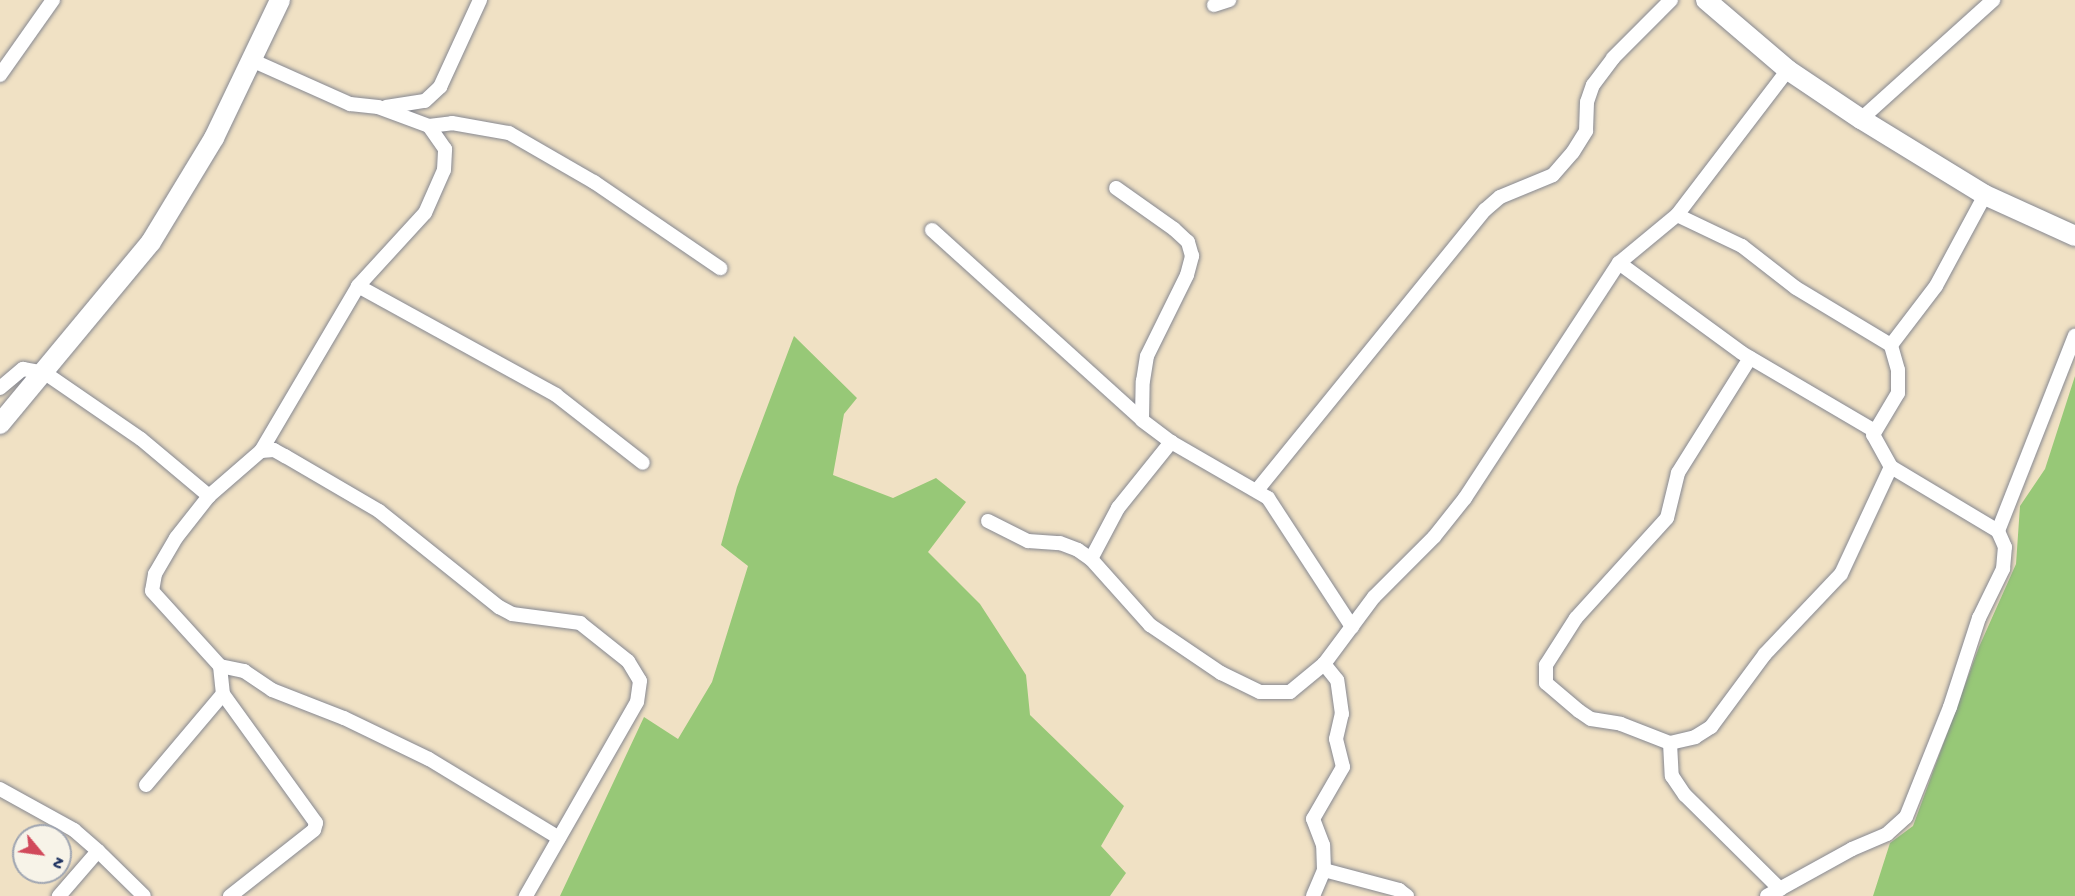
<!DOCTYPE html>
<style>
body{margin:0}
#map{position:relative;width:2075px;height:896px;overflow:hidden;background:#f0e1c4;font-family:"Gochi Hand",sans-serif}
div>[style]{position:absolute}
.green>*{inset:0;background:#97c877}
.roads{filter:drop-shadow(0 0 2px #868891) drop-shadow(0 0 2px #868891)}
.street>*{height:14px;margin:-7px;padding:0 7px;transform-origin:7px;border-radius:7px;background:#fff}
.secondary>*{height:20px;margin:-10px;padding:0 10px;transform-origin:10px;border-radius:10px;background:#fff}
span{translate:-50% -50%;white-space:nowrap;text-align:center;line-height:1.15;-webkit-text-stroke:4.5px #f7f3e8;paint-order:stroke}
.north{position:absolute;left:12px;top:824px;width:60px;height:60px;box-sizing:border-box;background:#f7f3e8;border:2px solid #9fa5b1;border-radius:50%;rotate:119deg;font-size:16px;font-weight:700;line-height:24px;text-align:center;color:#1b2f5e}
.north::after{content:'';display:block;margin:auto;width:21px;height:27px;background:#d1495b;clip-path:polygon(50% 0,100% 100%,50% 72%,0 100%)}
</style>
<div id="map">
<div class="green">
<div style="clip-path:polygon(794px 336px,857px 398px,844px 414px,833px 475px,893px 498px,936px 478px,966px 502px,928px 552px,980px 604px,1026px 675px,1030px 715px,1124px 806px,1101px 846px,1126px 873px,1110px 896px,560px 896px,644px 717px,678px 739px,712px 682px,748px 566px,721px 545px,737px 487px)"></div>
<div style="clip-path:polygon(2075px 376px,2075px 896px,1873px 896px,1890px 843px,1913px 826px,1979px 647px,2016px 564px,2020px 506px,2045px 469px)"></div>
</div>
<div class="roads">
<div class="street">
<div style="left:1214px;top:5px;width:16px;rotate:-18deg"></div>
<div style="left:0;top:75px;width:92px;rotate:-54.8deg"></div>
<div style="left:386px;top:107px;width:39px;rotate:-9deg"></div>
<div style="left:425px;top:101px;width:21px;rotate:-43deg"></div>
<div style="left:440px;top:87px;width:96px;rotate:-65.3deg"></div>
<div style="left:1861px;top:119px;width:178px;rotate:-42deg"></div>
<div style="left:429px;top:126px;width:23px;rotate:-7deg"></div>
<div style="left:452px;top:123px;width:58px;rotate:10deg"></div>
<div style="left:509px;top:133px;width:98px;rotate:30deg"></div>
<div style="left:594px;top:182px;width:153px;rotate:34.3deg"></div>
<div style="left:1677px;top:215px;width:72px;rotate:25.5deg"></div>
<div style="left:1742px;top:246px;width:68px;rotate:37.9deg"></div>
<div style="left:1796px;top:288px;width:111px;rotate:31deg"></div>
<div style="left:932px;top:230px;width:283px;rotate:42.1deg"></div>
<div style="left:1619px;top:263px;width:152px;rotate:36.2deg"></div>
<div style="left:1742px;top:353px;width:152px;rotate:30.4deg"></div>
<div style="left:358px;top:286px;width:226px;rotate:28.8deg"></div>
<div style="left:556px;top:395px;width:110px;rotate:38deg"></div>
<div style="left:1750px;top:358px;width:136px;rotate:122.1deg"></div>
<div style="left:1678px;top:473px;width:46px;rotate:103.7deg"></div>
<div style="left:1667px;top:518px;width:135px;rotate:132.3deg"></div>
<div style="left:1576px;top:618px;width:56px;rotate:122.6deg"></div>
<div style="left:1546px;top:665px;width:18px;rotate:90deg"></div>
<div style="left:1546px;top:683px;width:43px;rotate:40.3deg"></div>
<div style="left:1579px;top:711px;width:14px;rotate:34deg"></div>
<div style="left:1591px;top:719px;width:30px;rotate:9deg"></div>
<div style="left:1621px;top:724px;width:53px;rotate:21.2deg"></div>
<div style="left:1670px;top:743px;width:26px;rotate:-13deg"></div>
<div style="left:1695px;top:737px;width:19px;rotate:-32deg"></div>
<div style="left:1711px;top:727px;width:91px;rotate:-53.5deg"></div>
<div style="left:1765px;top:654px;width:110px;rotate:-46.5deg"></div>
<div style="left:1841px;top:574px;width:118px;rotate:-65deg"></div>
<div style="left:0;top:388px;width:30px;rotate:-40deg"></div>
<div style="left:23px;top:369px;width:22px;rotate:10deg"></div>
<div style="left:45px;top:373px;width:116px;rotate:34.5deg"></div>
<div style="left:141px;top:439px;width:89px;rotate:40deg"></div>
<div style="left:209px;top:496px;width:69px;rotate:-40.9deg"></div>
<div style="left:261px;top:451px;width:191px;rotate:-59.5deg"></div>
<div style="left:358px;top:286px;width:99px;rotate:-47.5deg"></div>
<div style="left:425px;top:213px;width:47px;rotate:-66.2deg"></div>
<div style="left:444px;top:170px;width:21px;rotate:-87deg"></div>
<div style="left:445px;top:149px;width:28px;rotate:-125deg"></div>
<div style="left:429px;top:126px;width:54px;rotate:-159.6deg"></div>
<div style="left:378px;top:107px;width:28px;rotate:-174deg"></div>
<div style="left:350px;top:104px;width:108px;rotate:-156deg"></div>
<div style="left:1171px;top:442px;width:112px;rotate:30deg"></div>
<div style="left:1268px;top:498px;width:154px;rotate:56.9deg"></div>
<div style="left:261px;top:451px;width:13px;rotate:-4deg"></div>
<div style="left:274px;top:450px;width:13px;rotate:29deg"></div>
<div style="left:285px;top:456px;width:109px;rotate:30.3deg"></div>
<div style="left:379px;top:511px;width:154px;rotate:38.7deg"></div>
<div style="left:499px;top:607px;width:15px;rotate:28deg"></div>
<div style="left:512px;top:614px;width:69px;rotate:7.5deg"></div>
<div style="left:580px;top:623px;width:61px;rotate:38.4deg"></div>
<div style="left:628px;top:661px;width:23px;rotate:59deg"></div>
<div style="left:640px;top:681px;width:21px;rotate:98deg"></div>
<div style="left:637px;top:702px;width:224px;rotate:119.8deg"></div>
<div style="left:1258px;top:489px;width:360px;rotate:-50.9deg"></div>
<div style="left:1485px;top:210px;width:20px;rotate:-41deg"></div>
<div style="left:1500px;top:197px;width:57px;rotate:-22.5deg"></div>
<div style="left:1553px;top:175px;width:30px;rotate:-49deg"></div>
<div style="left:1573px;top:152px;width:25px;rotate:-58deg"></div>
<div style="left:1586px;top:131px;width:29px;rotate:-88deg"></div>
<div style="left:1587px;top:102px;width:18px;rotate:-71deg"></div>
<div style="left:1593px;top:85px;width:34px;rotate:-53deg"></div>
<div style="left:1613px;top:58px;width:82px;rotate:-45deg"></div>
<div style="left:209px;top:496px;width:53px;rotate:128.2deg"></div>
<div style="left:176px;top:538px;width:42px;rotate:120.3deg"></div>
<div style="left:155px;top:574px;width:17px;rotate:100deg"></div>
<div style="left:152px;top:591px;width:101px;rotate:47.8deg"></div>
<div style="left:220px;top:666px;width:25px;rotate:12deg"></div>
<div style="left:244px;top:671px;width:34px;rotate:34deg"></div>
<div style="left:272px;top:690px;width:77px;rotate:21.3deg"></div>
<div style="left:344px;top:718px;width:94px;rotate:25.8deg"></div>
<div style="left:429px;top:759px;width:152px;rotate:31.3deg"></div>
<div style="left:988px;top:521px;width:45px;rotate:26.6deg"></div>
<div style="left:1028px;top:541px;width:32px;rotate:4deg"></div>
<div style="left:1060px;top:543px;width:19px;rotate:21deg"></div>
<div style="left:1078px;top:550px;width:16px;rotate:35deg"></div>
<div style="left:1091px;top:559px;width:89px;rotate:48.2deg"></div>
<div style="left:1150px;top:625px;width:86px;rotate:34.1deg"></div>
<div style="left:1221px;top:673px;width:43px;rotate:26deg"></div>
<div style="left:1260px;top:692px;width:30px"></div>
<div style="left:1290px;top:692px;width:44px;rotate:-39.5deg"></div>
<div style="left:1324px;top:664px;width:84px;rotate:-53.3deg"></div>
<div style="left:1374px;top:597px;width:85px;rotate:-45deg"></div>
<div style="left:1434px;top:537px;width:50px;rotate:-51.5deg"></div>
<div style="left:1465px;top:498px;width:281px;rotate:-56.8deg"></div>
<div style="left:1619px;top:263px;width:75px;rotate:-39.6deg"></div>
<div style="left:1677px;top:215px;width:183px;rotate:-52.6deg"></div>
<div style="left:1998px;top:531px;width:210px;rotate:-68.5deg"></div>
<div style="left:1091px;top:559px;width:58px;rotate:-62.1deg"></div>
<div style="left:1118px;top:508px;width:85px;rotate:-51.2deg"></div>
<div style="left:1171px;top:442px;width:36px;rotate:-143deg"></div>
<div style="left:1142px;top:420px;width:39px;rotate:-89deg"></div>
<div style="left:1143px;top:381px;width:25px;rotate:-81deg"></div>
<div style="left:1147px;top:356px;width:90px;rotate:-63.7deg"></div>
<div style="left:1187px;top:275px;width:20px;rotate:-75deg"></div>
<div style="left:1192px;top:256px;width:15px;rotate:-106deg"></div>
<div style="left:1188px;top:242px;width:19px;rotate:-137deg"></div>
<div style="left:1174px;top:229px;width:71px;rotate:-144.7deg"></div>
<div style="left:220px;top:666px;width:28px;rotate:84deg"></div>
<div style="left:223px;top:694px;width:159px;rotate:54.2deg"></div>
<div style="left:316px;top:823px;width:7px;rotate:106deg"></div>
<div style="left:314px;top:830px;width:107px;rotate:141.8deg"></div>
<div style="left:1670px;top:743px;width:33px;rotate:87deg"></div>
<div style="left:1672px;top:776px;width:23px;rotate:56deg"></div>
<div style="left:1685px;top:795px;width:134px;rotate:44.7deg"></div>
<div style="left:146px;top:785px;width:119px;rotate:-49.8deg"></div>
<div style="left:0;top:789px;width:85px;rotate:29deg"></div>
<div style="left:74px;top:830px;width:32px;rotate:41deg"></div>
<div style="left:98px;top:851px;width:60px;rotate:130.9deg"></div>
<div style="left:98px;top:851px;width:64px;rotate:44.4deg"></div>
<div style="left:1324px;top:870px;width:78px;rotate:14.9deg"></div>
<div style="left:1399px;top:890px;width:10px;rotate:37deg"></div>
<div style="left:1313px;top:896px;width:28px;rotate:-67deg"></div>
<div style="left:1324px;top:870px;width:25px;rotate:-92deg"></div>
<div style="left:1323px;top:845px;width:28px;rotate:-111deg"></div>
<div style="left:1313px;top:819px;width:60px;rotate:-60deg"></div>
<div style="left:1343px;top:767px;width:29px;rotate:-104deg"></div>
<div style="left:1336px;top:739px;width:26px;rotate:-77deg"></div>
<div style="left:1342px;top:714px;width:34px;rotate:-98deg"></div>
<div style="left:1337px;top:680px;width:21px;rotate:-129deg"></div>
<div style="left:1767px;top:896px;width:97px;rotate:-28.9deg"></div>
<div style="left:1852px;top:849px;width:38px;rotate:-23deg"></div>
<div style="left:1887px;top:834px;width:25px;rotate:-42deg"></div>
<div style="left:1906px;top:817px;width:118px;rotate:-68.2deg"></div>
<div style="left:1950px;top:707px;width:94px;rotate:-72deg"></div>
<div style="left:1979px;top:618px;width:55px;rotate:-63.9deg"></div>
<div style="left:2003px;top:569px;width:22px;rotate:-85deg"></div>
<div style="left:2005px;top:547px;width:17px;rotate:-114deg"></div>
<div style="left:1998px;top:531px;width:125px;rotate:-149.1deg"></div>
<div style="left:1891px;top:467px;width:37px;rotate:-119deg"></div>
<div style="left:1873px;top:435px;width:49px;rotate:-59.2deg"></div>
<div style="left:1898px;top:393px;width:23px;rotate:-90deg"></div>
<div style="left:1898px;top:370px;width:26px;rotate:-106deg"></div>
<div style="left:1891px;top:345px;width:74px;rotate:-52.7deg"></div>
<div style="left:1936px;top:286px;width:103px;rotate:-61.7deg"></div>
</div>
<div class="secondary">
<div style="left:1706px;top:0;width:108px;rotate:40.5deg"></div>
<div style="left:1788px;top:70px;width:88px;rotate:33.9deg"></div>
<div style="left:1861px;top:119px;width:145px;rotate:31.5deg"></div>
<div style="left:1985px;top:195px;width:99px;rotate:24.5deg"></div>
<div style="left:0;top:424px;width:236px;rotate:-50.3deg"></div>
<div style="left:151px;top:242px;width:122px;rotate:-58.8deg"></div>
<div style="left:214px;top:138px;width:153px;rotate:-64.4deg"></div>
</div>
</div>
<div class="north">N</div>
</div>
